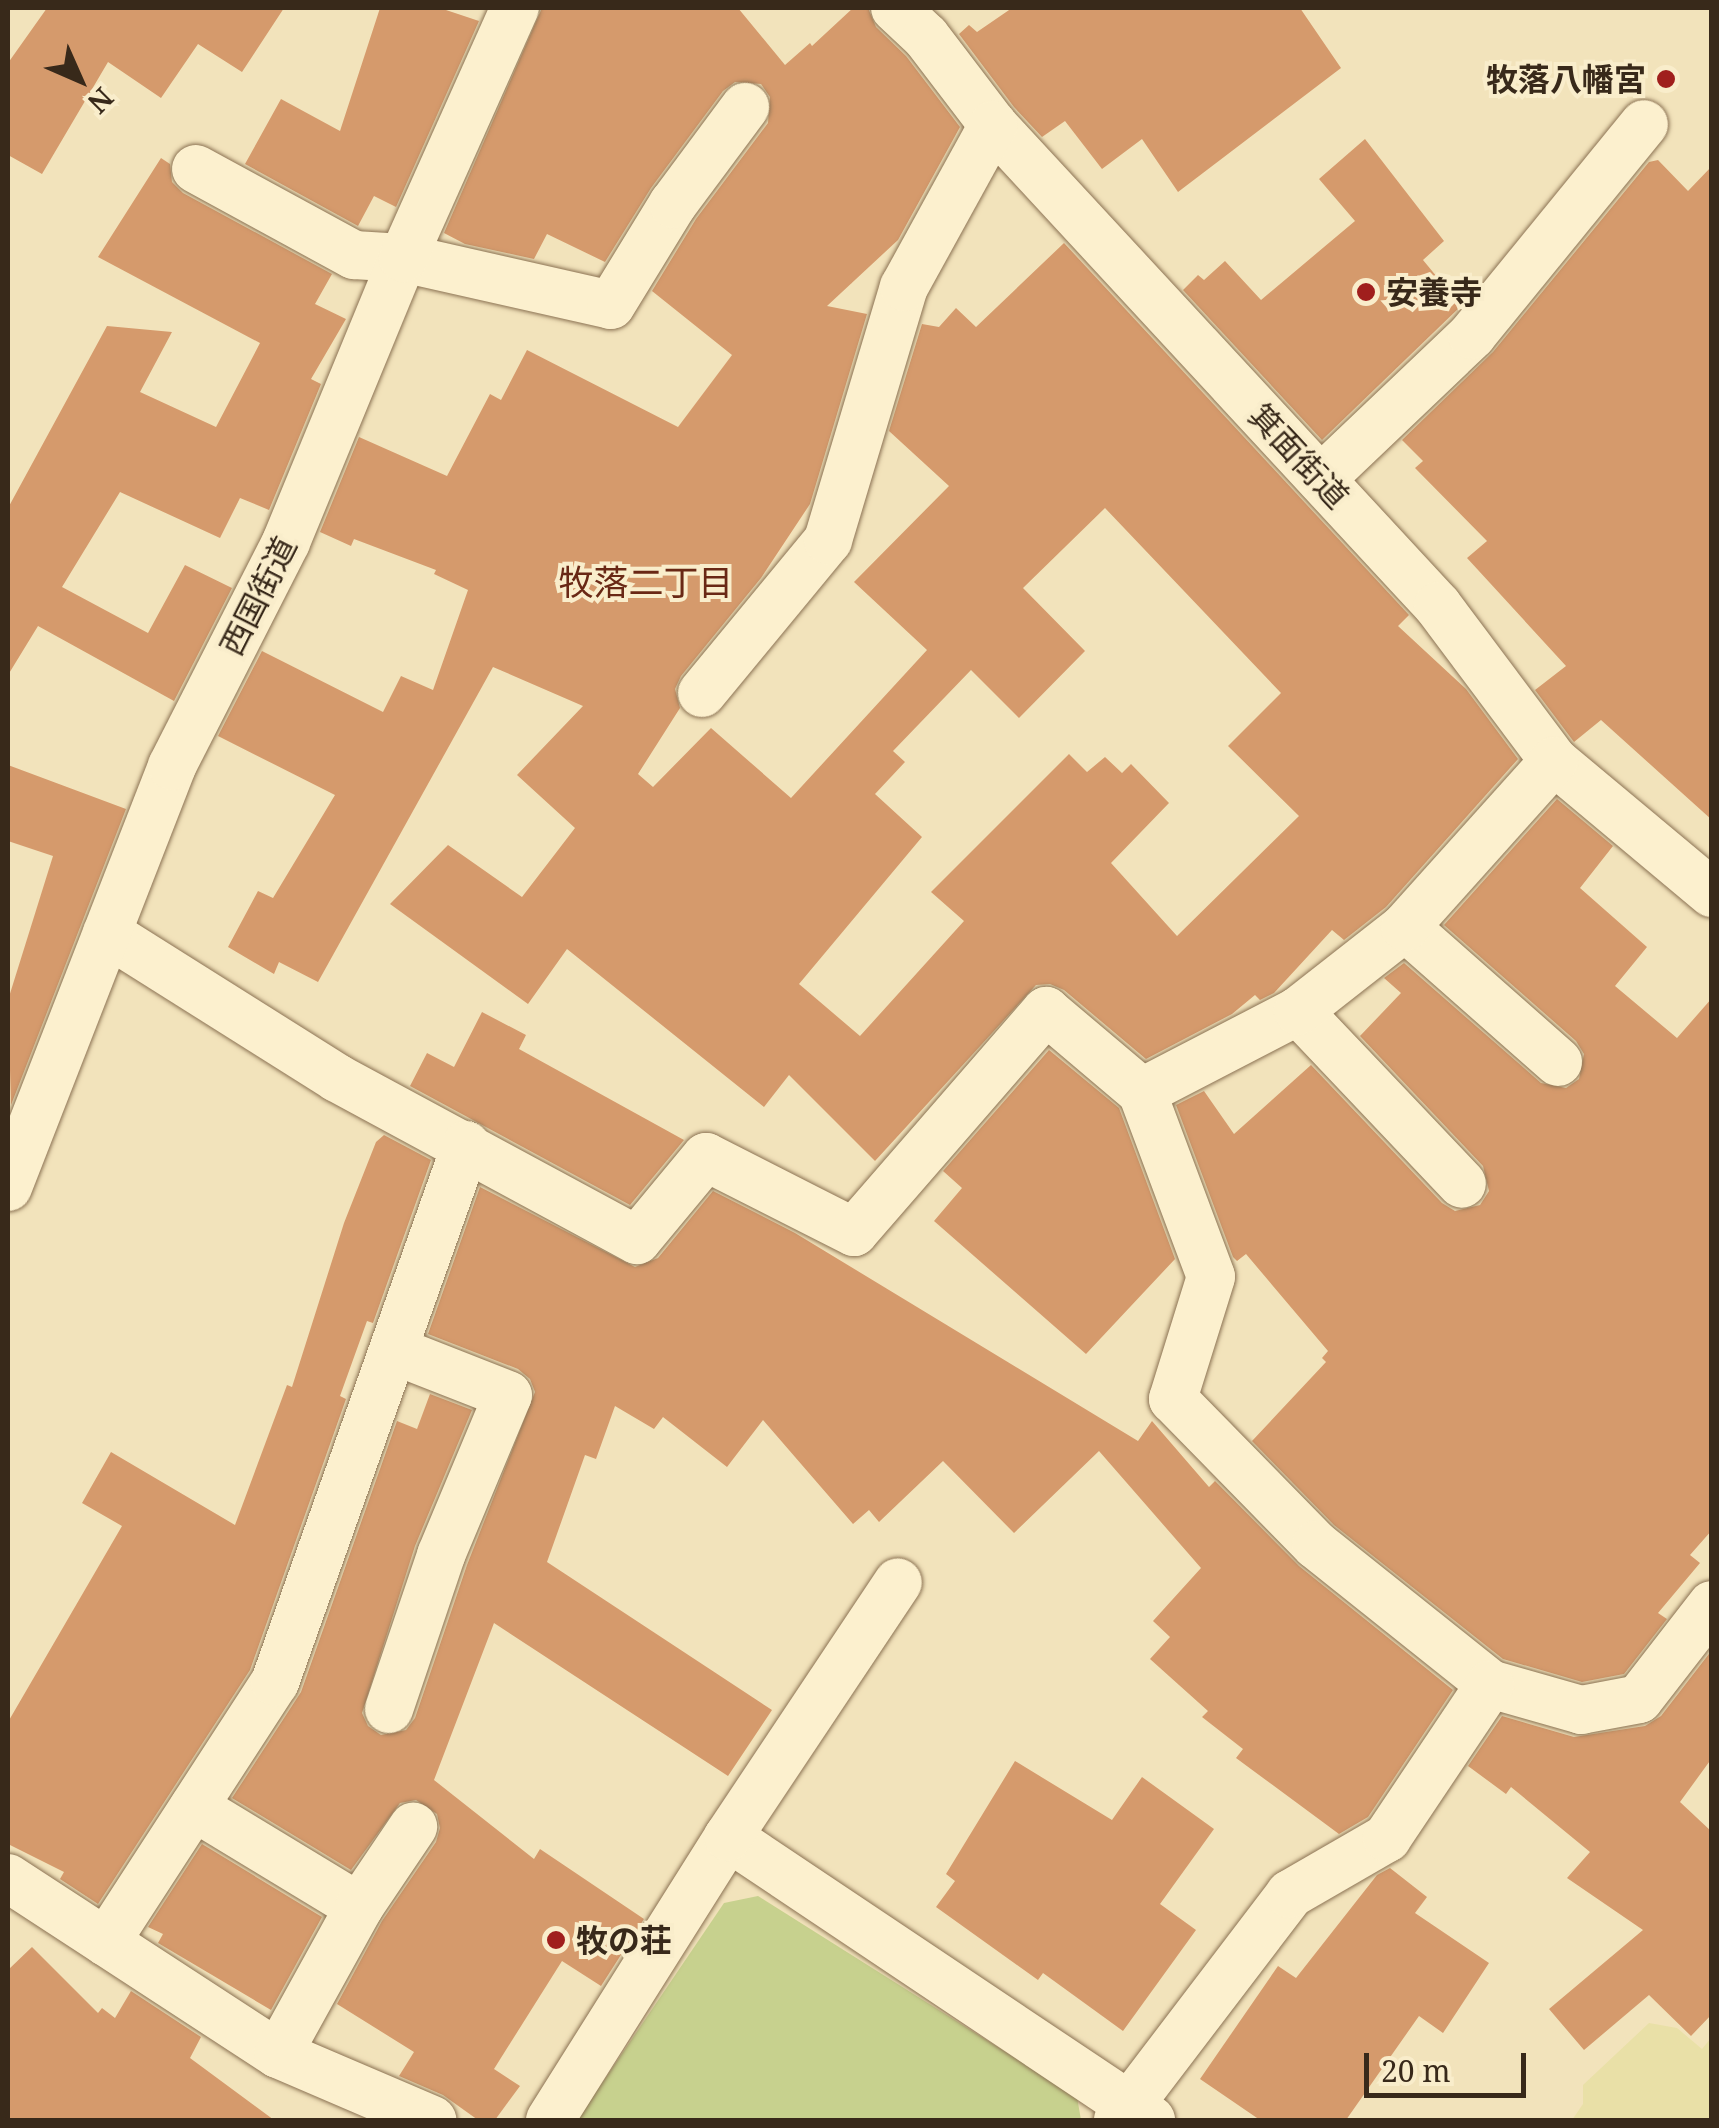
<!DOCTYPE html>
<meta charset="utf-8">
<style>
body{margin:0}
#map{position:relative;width:1719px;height:2128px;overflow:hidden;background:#f2e3bb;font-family:"Noto Serif","Noto Sans JP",serif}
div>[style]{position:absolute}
.farmland>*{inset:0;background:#e9e0a7}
.green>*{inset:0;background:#c7d18e}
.building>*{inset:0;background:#d59a6c}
.roads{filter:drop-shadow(0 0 2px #8b7253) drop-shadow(0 0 2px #8b7253)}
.street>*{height:48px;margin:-24px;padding:0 24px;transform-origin:24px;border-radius:24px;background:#fcf0ce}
.dots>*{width:28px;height:28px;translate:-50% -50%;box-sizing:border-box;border:5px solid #f9edcb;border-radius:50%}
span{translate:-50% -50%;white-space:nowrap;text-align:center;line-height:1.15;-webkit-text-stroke:8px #f9edcb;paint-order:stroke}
.poi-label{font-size:32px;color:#38291a;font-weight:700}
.right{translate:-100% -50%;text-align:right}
.left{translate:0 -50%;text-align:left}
.street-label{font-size:32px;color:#38291a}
.neighbourhood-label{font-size:35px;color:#692815}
.frame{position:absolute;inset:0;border:10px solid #38291a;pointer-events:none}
.north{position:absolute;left:30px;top:30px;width:100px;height:100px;-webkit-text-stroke:8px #f9edcb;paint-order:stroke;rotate:135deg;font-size:28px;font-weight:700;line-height:40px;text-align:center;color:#38291a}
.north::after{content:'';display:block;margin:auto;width:35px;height:45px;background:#38291a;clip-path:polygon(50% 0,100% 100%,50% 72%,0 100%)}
.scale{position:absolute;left:1364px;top:2053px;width:162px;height:45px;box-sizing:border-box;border:5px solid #38291a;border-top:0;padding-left:12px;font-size:30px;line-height:35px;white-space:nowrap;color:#38291a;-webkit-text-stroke:8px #f9edcb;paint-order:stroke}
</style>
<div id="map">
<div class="farmland">
<div style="clip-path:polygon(1649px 2023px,1677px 2028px,1702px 2049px,1711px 2038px,1711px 2120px,1572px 2120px,1583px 2104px,1583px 2085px)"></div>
</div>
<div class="green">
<div style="clip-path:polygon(758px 1896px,1077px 2097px,1081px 2120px,577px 2120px,724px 1903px)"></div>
</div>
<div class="building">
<div style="clip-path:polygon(47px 8px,284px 8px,242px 72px,198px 44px,161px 98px,108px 62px,42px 174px,8px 155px,8px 63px)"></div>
<div style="clip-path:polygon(380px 8px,440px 8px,479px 21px,396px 207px,374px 196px,358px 226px,245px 164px,281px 99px,340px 131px)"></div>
<div style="clip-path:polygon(evenodd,542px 8px,738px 8px,785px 65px,810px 43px,812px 46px,853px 8px,868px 8px,876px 27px,906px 56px,960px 127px,898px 240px,827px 306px,867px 314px,810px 504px,761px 578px,681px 676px,675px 689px,680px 708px,638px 774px,653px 787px,711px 728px,791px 798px,927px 650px,854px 582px,949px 486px,889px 431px,922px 324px,939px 327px,956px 308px,976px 327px,1064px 243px,1409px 615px,1398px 626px,1466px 689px,1518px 759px,1386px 907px,1344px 940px,1332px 930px,1274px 993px,1260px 1000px,1255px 995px,1232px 1014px,1146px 1059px,1064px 990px,1050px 984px,1036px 985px,875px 1161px,789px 1075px,764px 1107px,567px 949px,528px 1004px,390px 904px,448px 845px,522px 897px,575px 828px,517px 775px,583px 706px,493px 667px,318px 982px,279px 962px,274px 974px,228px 947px,258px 891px,273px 898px,335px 795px,218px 736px,262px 651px,383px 712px,401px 676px,433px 690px,468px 590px,434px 574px,436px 570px,354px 539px,351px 546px,320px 532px,359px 437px,447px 476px,490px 394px,501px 400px,527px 350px,678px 427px,732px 355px,652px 291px,696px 219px,768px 123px,770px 97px,761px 84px,735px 82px,723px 91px,651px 188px,605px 262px,547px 234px,534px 259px,465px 244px,444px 233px,542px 8px,1105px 508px,1281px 693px,1228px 746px,1299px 816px,1177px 936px,1111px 863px,1169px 803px,1131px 764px,1122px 773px,1105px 757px,1087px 772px,1069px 754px,931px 892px,964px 921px,860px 1036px,799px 984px,922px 837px,875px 794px,905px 762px,893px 751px,971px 670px,1019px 718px,1085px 651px,1023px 588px,1105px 508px)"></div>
<div style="clip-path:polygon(1012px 8px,1300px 8px,1341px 68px,1178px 192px,1142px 139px,1102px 169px,1065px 121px,1042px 137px,1014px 107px,959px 34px,969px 25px,977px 32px)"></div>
<div style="clip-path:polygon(1365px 139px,1444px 241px,1423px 260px,1461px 306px,1322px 440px,1183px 290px,1198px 275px,1204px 280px,1225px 261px,1261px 300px,1355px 221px,1319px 179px)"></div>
<div style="clip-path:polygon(161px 158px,170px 164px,172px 182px,183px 193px,332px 274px,315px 304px,346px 319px,311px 379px,321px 384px,269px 510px,240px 498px,220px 538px,120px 492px,62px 587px,148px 633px,185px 565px,232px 588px,174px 701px,38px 626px,8px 675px,8px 508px,107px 326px,172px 332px,140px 392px,216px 427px,260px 343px,98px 257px)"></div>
<div style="clip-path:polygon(1658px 160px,1688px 191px,1712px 166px,1712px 820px,1601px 720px,1574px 742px,1535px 690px,1566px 666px,1467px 558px,1487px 541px,1415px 468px,1423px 461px,1402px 440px,1493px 352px,1649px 162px)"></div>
<div style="clip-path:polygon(8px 765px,126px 809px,11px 1105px,8px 1000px,53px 856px,8px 841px)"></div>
<div style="clip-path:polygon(1557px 799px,1613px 846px,1580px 888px,1647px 947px,1615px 986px,1677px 1038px,1712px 998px,1712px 1530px,1690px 1555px,1700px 1563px,1658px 1613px,1667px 1619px,1624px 1674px,1582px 1682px,1503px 1659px,1334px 1525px,1252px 1441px,1326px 1362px,1322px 1358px,1328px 1351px,1246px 1254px,1237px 1261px,1233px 1257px,1176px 1105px,1204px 1091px,1234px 1134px,1311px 1065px,1442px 1203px,1455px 1211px,1480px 1205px,1489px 1191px,1483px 1166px,1360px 1036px,1401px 993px,1384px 978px,1404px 963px,1541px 1083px,1566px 1088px,1579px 1079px,1584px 1054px,1576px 1041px,1444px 925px)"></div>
<div style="clip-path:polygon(482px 1012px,526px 1035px,519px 1049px,684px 1140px,630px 1205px,410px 1086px,427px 1053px,454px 1067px)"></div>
<div style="clip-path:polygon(1049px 1050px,1119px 1108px,1175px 1259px,1086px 1354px,934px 1221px,962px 1188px,943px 1171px)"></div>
<div style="clip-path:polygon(384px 1135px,431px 1160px,373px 1323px,367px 1321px,340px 1396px,346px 1399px,250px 1670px,98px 1904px,60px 1879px,64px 1872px,8px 1844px,8px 1722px,122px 1526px,82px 1503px,111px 1452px,235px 1525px,287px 1385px,292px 1387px,344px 1223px,376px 1142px)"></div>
<div style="clip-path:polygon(480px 1187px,635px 1267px,658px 1258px,713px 1191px,795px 1233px,1138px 1441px,1152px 1421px,1209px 1487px,1215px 1481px,1299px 1566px,1453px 1690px,1368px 1817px,1339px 1834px,1236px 1758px,1243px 1749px,1202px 1717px,1208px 1711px,1150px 1659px,1170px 1637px,1153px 1621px,1201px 1568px,1099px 1451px,1014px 1533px,943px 1461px,879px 1522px,869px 1510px,853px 1524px,763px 1420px,727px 1467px,663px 1417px,654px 1429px,615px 1406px,596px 1459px,585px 1455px,547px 1562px,772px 1710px,728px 1776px,494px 1623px,434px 1780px,534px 1859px,540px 1849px,644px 1919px,601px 1986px,562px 1961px,494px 2069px,520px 2086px,495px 2120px,478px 2120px,443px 2095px,399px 2076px,414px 2052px,337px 2004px,382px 1921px,436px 1842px,440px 1828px,437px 1814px,416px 1800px,400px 1803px,351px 1870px,232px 1798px,301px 1692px,397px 1421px,417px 1429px,430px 1394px,472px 1410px,415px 1546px,362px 1713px,368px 1726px,381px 1735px,406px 1730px,415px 1718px,467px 1565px,535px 1392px,530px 1379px,518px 1369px,428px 1334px)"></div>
<div style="clip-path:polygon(1712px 1650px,1712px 1758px,1680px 1802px,1712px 1832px,1712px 2014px,1691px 2036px,1649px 1995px,1584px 2050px,1549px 2009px,1643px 1930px,1567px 1878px,1590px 1852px,1511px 1787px,1506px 1794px,1468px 1766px,1502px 1716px,1574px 1737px,1645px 1726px,1661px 1716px)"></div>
<div style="clip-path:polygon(1015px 1761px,1112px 1820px,1142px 1777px,1214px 1829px,1160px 1904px,1196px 1930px,1123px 2031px,1043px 1973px,1038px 1980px,936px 1907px,955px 1881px,946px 1874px)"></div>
<div style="clip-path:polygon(202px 1844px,322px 1917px,271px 2010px,158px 1943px,163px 1934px,148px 1927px)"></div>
<div style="clip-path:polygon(1390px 1868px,1427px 1897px,1415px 1913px,1489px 1963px,1443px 2033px,1419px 2016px,1346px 2120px,1260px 2120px,1200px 2079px,1278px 1966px,1296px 1978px,1377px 1875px)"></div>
<div style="clip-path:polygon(32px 1947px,98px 2013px,102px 2008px,115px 2018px,131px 1991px,201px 2037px,190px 2058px,274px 2120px,8px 2120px,8px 1970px)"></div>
</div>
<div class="roads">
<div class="street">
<div style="left:895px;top:8px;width:42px;rotate:43.1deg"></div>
<div style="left:926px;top:37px;width:111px;rotate:52.7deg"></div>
<div style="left:993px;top:125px;width:655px;rotate:47.23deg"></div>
<div style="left:1438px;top:606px;width:194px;rotate:53.2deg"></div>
<div style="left:1554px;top:761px;width:206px;rotate:39.9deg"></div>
<div style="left:196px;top:169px;width:180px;rotate:28.6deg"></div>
<div style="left:354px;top:255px;width:49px;rotate:3.5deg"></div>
<div style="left:403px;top:258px;width:213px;rotate:12.7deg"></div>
<div style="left:611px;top:305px;width:119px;rotate:-58.5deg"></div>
<div style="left:673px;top:204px;width:121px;rotate:-53.4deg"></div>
<div style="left:1321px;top:479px;width:209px;rotate:-43.6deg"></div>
<div style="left:1472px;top:335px;width:272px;rotate:-50.8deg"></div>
<div style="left:702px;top:693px;width:198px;rotate:-50.5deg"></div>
<div style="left:828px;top:540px;width:264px;rotate:-73.3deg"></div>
<div style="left:904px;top:287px;width:185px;rotate:-61.2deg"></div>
<div style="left:1405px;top:927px;width:204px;rotate:41.4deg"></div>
<div style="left:107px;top:933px;width:272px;rotate:32.2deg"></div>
<div style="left:337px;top:1078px;width:341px;rotate:28.4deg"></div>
<div style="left:637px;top:1240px;width:108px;rotate:-50.3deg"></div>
<div style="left:706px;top:1157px;width:166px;rotate:26.9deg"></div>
<div style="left:854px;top:1232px;width:293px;rotate:-49deg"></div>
<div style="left:1046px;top:1011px;width:126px;rotate:40.2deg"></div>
<div style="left:1142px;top:1092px;width:197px;rotate:69.5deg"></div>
<div style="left:1211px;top:1277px;width:128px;rotate:107.3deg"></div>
<div style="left:1173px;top:1399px;width:204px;rotate:45.6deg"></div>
<div style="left:1316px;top:1545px;width:223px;rotate:38.6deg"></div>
<div style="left:1490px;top:1684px;width:95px;rotate:15.9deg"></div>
<div style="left:1581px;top:1710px;width:59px;rotate:-10.7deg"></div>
<div style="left:1639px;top:1699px;width:119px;rotate:-52.2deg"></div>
<div style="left:1298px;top:1011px;width:238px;rotate:46.5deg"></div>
<div style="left:1142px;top:1092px;width:176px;rotate:-27.4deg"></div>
<div style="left:1298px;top:1011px;width:136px;rotate:-38.1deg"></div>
<div style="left:1405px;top:927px;width:223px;rotate:-48.1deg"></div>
<div style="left:8px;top:1187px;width:452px;rotate:-68.7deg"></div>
<div style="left:172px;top:766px;width:251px;rotate:-63deg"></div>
<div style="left:286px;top:542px;width:307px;rotate:-67.6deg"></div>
<div style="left:403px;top:258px;width:274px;rotate:-65.9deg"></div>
<div style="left:389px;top:1709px;width:163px;rotate:-71.3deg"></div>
<div style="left:441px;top:1555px;width:173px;rotate:-67.3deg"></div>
<div style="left:508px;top:1395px;width:123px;rotate:-158.6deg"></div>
<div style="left:194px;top:1807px;width:193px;rotate:31.2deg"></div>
<div style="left:728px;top:1837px;width:509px;rotate:33.78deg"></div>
<div style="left:8px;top:1878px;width:322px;rotate:33.1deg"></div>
<div style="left:278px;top:2054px;width:168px;rotate:23.2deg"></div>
<div style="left:106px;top:1942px;width:310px;rotate:-57deg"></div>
<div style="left:275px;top:1682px;width:570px;rotate:-70.42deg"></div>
<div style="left:278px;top:2054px;width:168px;rotate:-61.1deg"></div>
<div style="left:359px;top:1907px;width:97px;rotate:-56deg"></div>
<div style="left:550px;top:2120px;width:334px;rotate:-57.8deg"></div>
<div style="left:728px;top:1837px;width:306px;rotate:-56.3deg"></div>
<div style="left:1118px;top:2120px;width:284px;rotate:-52.7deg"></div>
<div style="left:1290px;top:1894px;width:112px;rotate:-30deg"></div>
<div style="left:1387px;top:1838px;width:185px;rotate:-56.2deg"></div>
</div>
</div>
<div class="dots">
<div style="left:1666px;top:79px;background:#a01f1d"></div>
<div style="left:1366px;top:292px;background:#a01f1d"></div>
<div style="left:556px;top:1940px;background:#a01f1d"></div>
</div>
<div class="poi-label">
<span class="right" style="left:1646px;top:79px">牧落八幡宮</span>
<span class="left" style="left:1386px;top:292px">安養寺</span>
<span class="left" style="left:576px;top:1940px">牧の荘</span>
</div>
<div class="street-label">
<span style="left:1299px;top:456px;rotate:47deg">箕面街道</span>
<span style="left:258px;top:596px;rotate:-63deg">西国街道</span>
</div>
<div class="neighbourhood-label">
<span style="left:646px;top:582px">牧落二丁目</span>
</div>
<div class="frame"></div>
<div class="north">N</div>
<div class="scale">20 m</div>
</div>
